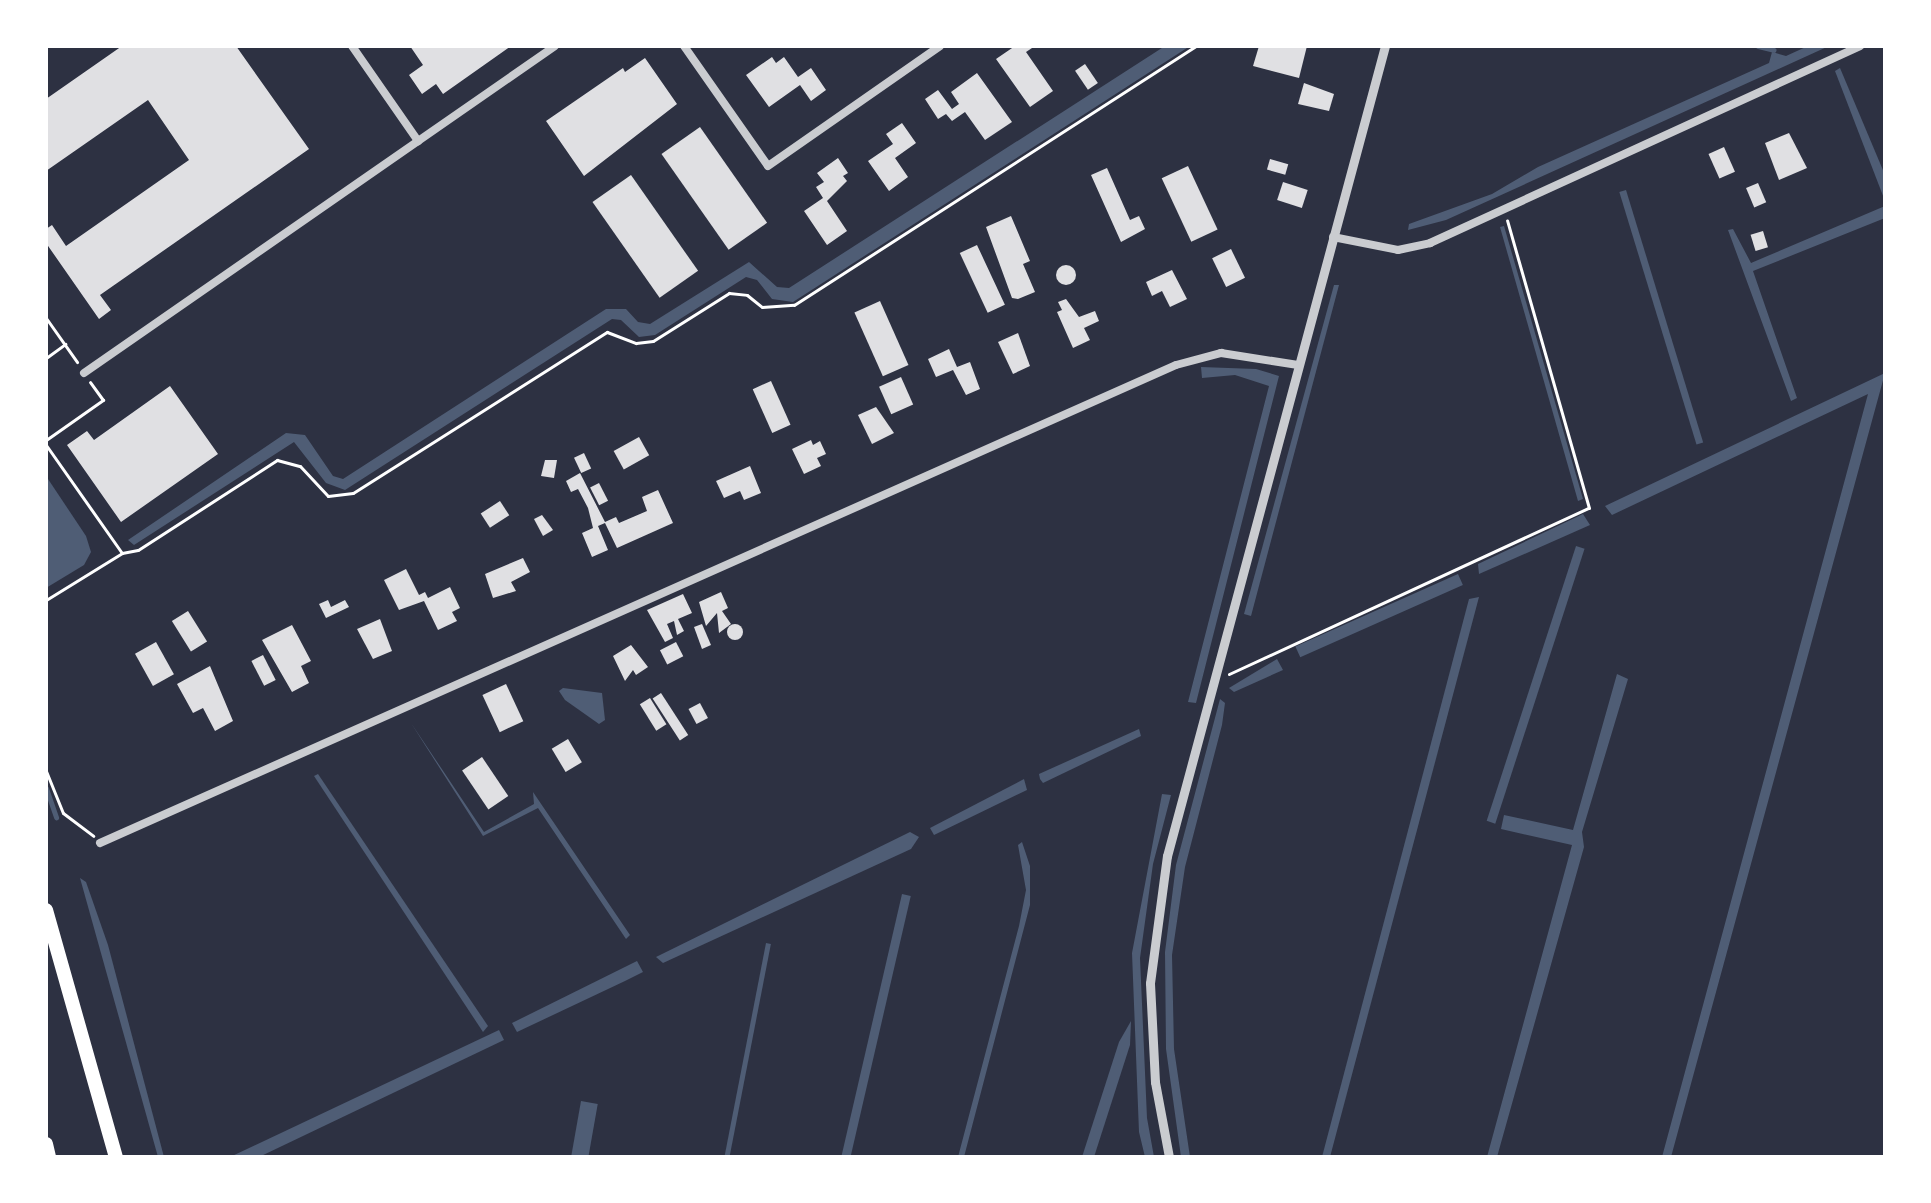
<!DOCTYPE html>
<style>
body{margin:0}
#map{position:relative;width:1931px;height:1203px;overflow:hidden;background:#2d3142;font-family:"Nunito Sans",sans-serif}
div>[style]{position:absolute}
.water>*{inset:0;background:#4f5d75;transform-origin:0 0}
.stream>*{height:5px;margin:-2.5px;padding:0 2.5px;transform-origin:2.5px;border-radius:2.5px;background:#4f5d75}
.building>*{inset:0;background:#e0e0e3;transform-origin:0 0}
.round{border-radius:50%}
.path>*{height:3px;margin:-1.5px;padding:0 1.5px;transform-origin:1.5px;border-radius:1.5px;background:#fff}
.minor>*{height:8px;margin:-4px;padding:0 4px;transform-origin:4px;border-radius:4px;background:#caccd0}
.tertiary>*{height:9px;margin:-4.5px;padding:0 4.5px;transform-origin:4.5px;border-radius:4.5px;background:#caccd0}
.motorway>*{height:14px;margin:-7px;padding:0 7px;transform-origin:7px;border-radius:7px;background:#fff}
span{translate:-50% -50%;white-space:nowrap;text-align:center;line-height:1.15;-webkit-text-stroke:6px #fff;paint-order:stroke}
.frame{position:absolute;inset:0;border:48px solid #fff;pointer-events:none}
</style>
<div id="map">
<div class="water">
<div style="clip-path:polygon(1165px 46px,1190px 46px,793px 302px,772px 299px,757px 280px,746px 277px,655px 335px,639px 337px,621px 320px,612px 319px,345px 490px,326px 483px,294px 442px,134px 545px,128px 540px,286px 433px,305px 435px,333px 476px,343px 479px,606px 309px,626px 309px,638px 322px,650px 324px,749px 262px,777px 287px,789px 288px)"></div>
<div style="clip-path:polygon(1808px 46px,1829px 46px,1446px 220px,1408px 230px,1409px 224px,1492px 194px,1538px 167px,1769px 63px,1772px 52px,1786px 56px)"></div>
<div style="clip-path:polygon(1840px 68px,1885px 175px,1885px 201px,1835px 71px)"></div>
<div style="left:1626px;top:190px;width:264px;height:7px;rotate:73deg"></div>
<div style="clip-path:polygon(1885px 206px,1885px 218px,1753px 271px,1797px 398px,1791px 401px,1728px 230px,1733px 229px,1751px 263px)"></div>
<div style="clip-path:polygon(1504px 226px,1583px 499px,1578px 501px,1500px 227px)"></div>
<div style="clip-path:polygon(1334px 285px,1339px 285px,1251px 616px,1244px 614px)"></div>
<div style="clip-path:polygon(1201px 367px,1256px 369px,1279px 376px,1196px 703px,1188px 702px,1269px 386px,1235px 375px,1202px 378px)"></div>
<div style="clip-path:polygon(1885px 373px,1671px 1157px,1662px 1157px,1868px 394px,1612px 515px,1605px 506px)"></div>
<div style="clip-path:polygon(46px 476px,86px 536px,91px 552px,84px 565px,46px 588px)"></div>
<div style="clip-path:polygon(1583px 514px,1590px 525px,1479px 574px,1478px 564px)"></div>
<div style="left:1576px;top:546px;width:9px;height:289px;rotate:18deg"></div>
<div style="left:1458px;top:574px;width:12px;height:178px;rotate:66deg"></div>
<div style="clip-path:polygon(1479px 597px,1330px 1157px,1322px 1157px,1469px 599px)"></div>
<div style="clip-path:polygon(1277px 659px,1283px 670px,1234px 692px,1229px 688px)"></div>
<div style="clip-path:polygon(1617px 674px,1628px 679px,1582px 832px,1584px 847px,1497px 1157px,1487px 1157px,1572px 845px,1501px 829px,1504px 815px,1573px 830px)"></div>
<div style="clip-path:polygon(563px 688px,602px 693px,605px 720px,599px 724px,565px 700px,559px 691px)"></div>
<div style="clip-path:polygon(1220px 699px,1225px 703px,1222px 725px,1185px 867px,1172px 955px,1174px 1049px,1190px 1157px,1181px 1157px,1166px 1049px,1165px 952px,1176px 865px)"></div>
<div style="clip-path:polygon(411px 723px,484px 832px,534px 804px,533px 792px,630px 935px,626px 939px,538px 808px,483px 836px)"></div>
<div style="clip-path:polygon(1139px 729px,1141px 736px,1043px 783px,1040px 779px,1039px 774px)"></div>
<div style="clip-path:polygon(318px 774px,488px 1026px,483px 1032px,314px 776px)"></div>
<div style="clip-path:polygon(1024px 779px,1027px 790px,934px 835px,930px 828px)"></div>
<div style="clip-path:polygon(1162px 794px,1171px 795px,1153px 864px,1140px 958px,1147px 1118px,1154px 1157px,1145px 1157px,1139px 1132px,1132px 953px)"></div>
<div style="clip-path:polygon(910px 832px,919px 837px,911px 849px,663px 963px,656px 957px)"></div>
<div style="clip-path:polygon(1022px 842px,1030px 866px,1030px 905px,964px 1157px,958px 1157px,1019px 926px,1026px 890px,1018px 845px)"></div>
<div style="clip-path:polygon(80px 878px,86px 882px,108px 945px,164px 1157px,158px 1157px)"></div>
<div style="left:902px;top:894px;width:9px;height:271px;rotate:13deg"></div>
<div style="left:766px;top:943px;width:5px;height:221px;rotate:11deg"></div>
<div style="clip-path:polygon(637px 961px,643px 972px,625px 981px,517px 1032px,512px 1023px)"></div>
<div style="clip-path:polygon(1131px 1021px,1130px 1045px,1094px 1157px,1082px 1157px,1119px 1042px)"></div>
<div style="clip-path:polygon(499px 1030px,504px 1040px,259px 1157px,230px 1157px)"></div>
<div style="left:581px;top:1101px;width:17px;height:58px;rotate:10deg"></div>
</div>
<div class="stream">
<div style="left:1758px;top:46px;width:16px;rotate:14deg"></div>
<div style="left:46px;top:788px;width:31px;rotate:71deg"></div>
</div>
<div class="building">
<div style="clip-path:polygon(122px 46px,236px 46px,309px 149px,100px 295px,111px 310px,99px 319px,46px 243px,46px 229px,52px 225px,66px 246px,189px 160px,148px 100px,46px 171px,46px 99px)"></div>
<div style="clip-path:polygon(410px 46px,511px 46px,443px 94px,436px 84px,422px 94px,409px 75px,423px 65px)"></div>
<div style="clip-path:polygon(1015px 46px,1035px 46px,1026px 52px,1053px 91px,1030px 107px,996px 59px)"></div>
<div style="clip-path:polygon(1259px 46px,1307px 46px,1299px 78px,1253px 66px)"></div>
<div style="clip-path:polygon(772px 57px,776px 63px,784px 57px,798px 77px,811px 68px,826px 90px,811px 101px,800px 85px,769px 107px,746px 75px)"></div>
<div style="clip-path:polygon(645px 58px,677px 104px,584px 176px,546px 121px,623px 68px,625px 72px)"></div>
<div style="left:1085px;top:64px;width:23px;height:12px;rotate:56deg"></div>
<div style="clip-path:polygon(977px 73px,1012px 122px,985px 140px,965px 112px,952px 121px,946px 114px,938px 119px,925px 99px,938px 90px,952px 109px,959px 104px,951px 92px)"></div>
<div style="clip-path:polygon(1304px 83px,1334px 94px,1329px 111px,1298px 104px)"></div>
<div style="clip-path:polygon(902px 123px,916px 143px,895px 158px,908px 177px,889px 191px,868px 161px,893px 144px,886px 134px)"></div>
<div style="left:700px;top:127px;width:117px;height:47px;rotate:55deg"></div>
<div style="clip-path:polygon(1789px 133px,1807px 168px,1779px 180px,1765px 143px)"></div>
<div style="left:1724px;top:147px;width:27px;height:17px;rotate:66deg"></div>
<div style="clip-path:polygon(838px 158px,848px 173px,843px 176px,847px 181px,827px 201px,847px 231px,827px 245px,804px 211px,823px 198px,816px 187px,824px 182px,817px 173px)"></div>
<div style="left:1270px;top:159px;width:19px;height:11px;rotate:16deg"></div>
<div style="left:1188px;top:166px;width:70px;height:29px;rotate:65deg"></div>
<div style="clip-path:polygon(1107px 168px,1130px 220px,1139px 216px,1145px 229px,1121px 242px,1091px 175px)"></div>
<div style="left:631px;top:175px;width:117px;height:47px;rotate:55deg"></div>
<div style="left:1283px;top:182px;width:26px;height:19px;rotate:18deg"></div>
<div style="left:1758px;top:183px;width:21px;height:13px;rotate:67deg"></div>
<div style="clip-path:polygon(1011px 216px,1030px 261px,1023px 264px,1035px 292px,1018px 299px,1012px 298px,986px 227px)"></div>
<div style="left:1763px;top:231px;width:17px;height:13px;rotate:73deg"></div>
<div style="left:977px;top:245px;width:66px;height:19px;rotate:65deg"></div>
<div style="left:1231px;top:249px;width:32px;height:21px;rotate:64deg"></div>
<div class="round" style="left:1056px;top:265px;width:20px;height:20px"></div>
<div style="clip-path:polygon(1172px 270px,1187px 299px,1170px 307px,1162px 291px,1152px 296px,1146px 282px)"></div>
<div style="clip-path:polygon(1066px 299px,1079px 317px,1095px 311px,1099px 321px,1084px 328px,1090px 340px,1073px 348px,1057px 312px,1062px 310px,1058px 302px)"></div>
<div style="left:880px;top:301px;width:70px;height:28px;rotate:66deg"></div>
<div style="clip-path:polygon(1018px 333px,1030px 366px,1013px 374px,998px 342px)"></div>
<div style="clip-path:polygon(949px 349px,957px 367px,970px 362px,980px 389px,966px 395px,953px 370px,936px 377px,928px 359px)"></div>
<div style="left:901px;top:377px;width:30px;height:24px;rotate:66deg"></div>
<div style="left:771px;top:381px;width:48px;height:20px;rotate:66deg"></div>
<div style="clip-path:polygon(170px 386px,218px 454px,121px 522px,67px 445px,87px 431px,94px 440px)"></div>
<div style="clip-path:polygon(876px 407px,894px 433px,872px 444px,858px 415px)"></div>
<div style="left:639px;top:437px;width:21px;height:29px;rotate:61deg"></div>
<div style="clip-path:polygon(811px 440px,813px 445px,820px 441px,826px 454px,817px 458px,821px 466px,804px 474px,792px 449px)"></div>
<div style="left:584px;top:453px;width:17px;height:11px;rotate:65deg"></div>
<div style="clip-path:polygon(545px 460px,557px 460px,554px 478px,541px 476px)"></div>
<div style="clip-path:polygon(750px 466px,761px 493px,744px 500px,740px 491px,724px 498px,716px 481px)"></div>
<div style="clip-path:polygon(580px 473px,605px 522px,616px 517px,619px 523px,647px 511px,642px 497px,658px 490px,673px 523px,617px 548px,605px 523px,598px 526px,608px 550px,592px 557px,582px 533px,593px 528px,588px 508px,578px 489px,571px 492px,566px 481px)"></div>
<div style="left:599px;top:483px;width:20px;height:10px;rotate:63deg"></div>
<div style="left:500px;top:501px;width:17px;height:23px;rotate:57deg"></div>
<div style="clip-path:polygon(542px 515px,553px 530px,543px 536px,534px 519px)"></div>
<div style="clip-path:polygon(523px 558px,530px 572px,511px 582px,516px 591px,493px 598px,485px 574px)"></div>
<div style="clip-path:polygon(406px 569px,419px 595px,425px 592px,428px 598px,450px 587px,460px 608px,452px 612px,457px 621px,438px 630px,424px 601px,399px 610px,384px 580px)"></div>
<div style="clip-path:polygon(721px 592px,728px 608px,722px 611px,731px 624px,719px 633px,717px 613px,706px 626px,699px 602px)"></div>
<div style="clip-path:polygon(683px 594px,692px 613px,678px 619px,684px 631px,677px 635px,674px 621px,667px 624px,673px 638px,665px 642px,647px 610px)"></div>
<div style="clip-path:polygon(328px 600px,331px 607px,345px 600px,349px 607px,326px 618px,319px 604px)"></div>
<div style="left:188px;top:611px;width:36px;height:19px;rotate:58deg"></div>
<div style="clip-path:polygon(380px 619px,392px 651px,373px 659px,357px 629px)"></div>
<div style="clip-path:polygon(702px 624px,711px 645px,702px 649px,694px 627px)"></div>
<div class="round" style="left:727px;top:624px;width:16px;height:16px"></div>
<div style="clip-path:polygon(292px 625px,311px 661px,301px 666px,309px 683px,292px 692px,262px 640px)"></div>
<div style="left:156px;top:642px;width:37px;height:24px;rotate:61deg"></div>
<div style="left:676px;top:642px;width:16px;height:18px;rotate:63deg"></div>
<div style="clip-path:polygon(631px 645px,648px 667px,636px 675px,633px 670px,625px 681px,613px 656px)"></div>
<div style="left:263px;top:655px;width:28px;height:13px;rotate:63deg"></div>
<div style="clip-path:polygon(210px 666px,233px 721px,215px 731px,203px 708px,193px 713px,177px 684px)"></div>
<div style="left:506px;top:684px;width:41px;height:26px;rotate:65deg"></div>
<div style="left:661px;top:693px;width:50px;height:10px;rotate:57deg"></div>
<div style="left:650px;top:698px;width:31px;height:12px;rotate:58deg"></div>
<div style="left:700px;top:703px;width:17px;height:13px;rotate:62deg"></div>
<div style="left:568px;top:739px;width:27px;height:19px;rotate:59deg"></div>
<div style="left:482px;top:757px;width:47px;height:24px;rotate:56deg"></div>
</div>
<div class="path">
<div style="left:46px;top:318px;width:54px;rotate:54.8deg"></div>
<div style="left:46px;top:358px;width:24px;rotate:-36deg"></div>
<div style="left:46px;top:440px;width:70px;rotate:-35.1deg"></div>
<div style="left:103px;top:400px;width:22px;rotate:-126deg"></div>
<div style="left:46px;top:445px;width:132px;rotate:54.9deg"></div>
<div style="left:46px;top:600px;width:89px;rotate:-31.7deg"></div>
<div style="left:122px;top:553px;width:16px;rotate:-11deg"></div>
<div style="left:138px;top:550px;width:166px;rotate:-32.9deg"></div>
<div style="left:277px;top:460px;width:24px;rotate:15deg"></div>
<div style="left:300px;top:466px;width:41px;rotate:47deg"></div>
<div style="left:328px;top:496px;width:25px;rotate:-7deg"></div>
<div style="left:353px;top:493px;width:301px;rotate:-32.4deg"></div>
<div style="left:607px;top:332px;width:31px;rotate:21deg"></div>
<div style="left:636px;top:343px;width:17px;rotate:-7deg"></div>
<div style="left:653px;top:341px;width:90px;rotate:-32.3deg"></div>
<div style="left:729px;top:293px;width:18px;rotate:6deg"></div>
<div style="left:747px;top:295px;width:19px;rotate:39deg"></div>
<div style="left:762px;top:307px;width:32px;rotate:-4deg"></div>
<div style="left:794px;top:305px;width:478px;rotate:-32.8deg"></div>
<div style="left:1229px;top:674px;width:396px;rotate:-24.8deg"></div>
<div style="left:1589px;top:508px;width:299px;rotate:-105.9deg"></div>
<div style="left:46px;top:771px;width:45px;rotate:68deg"></div>
<div style="left:63px;top:813px;width:38px;rotate:37deg"></div>
</div>
<div class="minor">
<div style="left:352px;top:46px;width:116px;rotate:55.2deg"></div>
<div style="left:684px;top:46px;width:146px;rotate:55deg"></div>
<div style="left:768px;top:166px;width:210px;rotate:-34.9deg"></div>
<div style="left:1333px;top:237px;width:66px;rotate:11.3deg"></div>
<div style="left:1398px;top:250px;width:33px;rotate:-12deg"></div>
<div style="left:1430px;top:243px;width:473px;rotate:-24.6deg"></div>
<div style="left:84px;top:373px;width:573px;rotate:-34.77deg"></div>
<div style="left:100px;top:843px;width:1177px;rotate:-23.95deg"></div>
<div style="left:1176px;top:365px;width:47px;rotate:-14.9deg"></div>
<div style="left:1221px;top:353px;width:78px;rotate:8.9deg"></div>
</div>
<div class="tertiary">
<div style="left:1169px;top:1157px;width:76px;rotate:-100.6deg"></div>
<div style="left:1155px;top:1082px;width:99px;rotate:-92.9deg"></div>
<div style="left:1150px;top:983px;width:128px;rotate:-82.4deg"></div>
<div style="left:1167px;top:856px;width:839px;rotate:-74.94deg"></div>
</div>
<div class="motorway">
<div style="left:46px;top:910px;width:257px;rotate:74.2deg"></div>
<div style="left:46px;top:1144px;width:13px;rotate:77deg"></div>
</div>
<div class="frame"></div>
</div>
